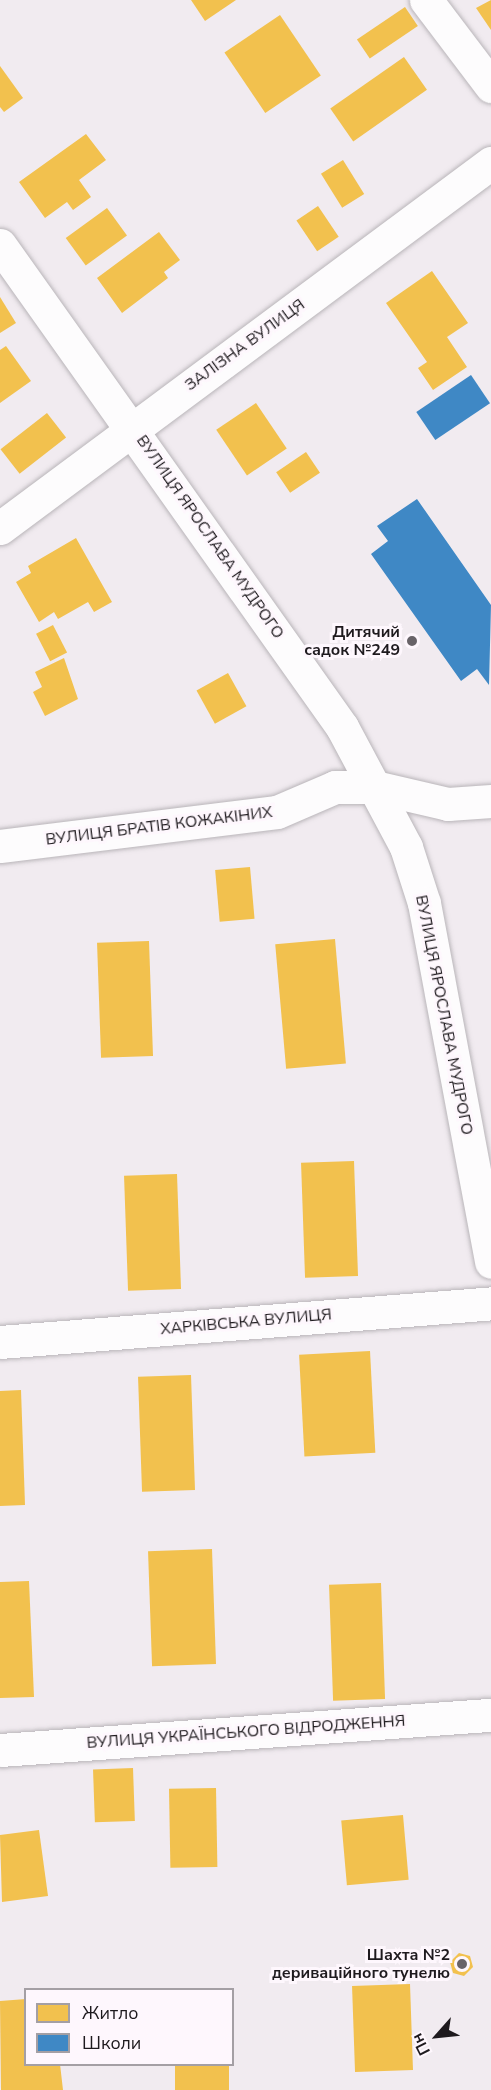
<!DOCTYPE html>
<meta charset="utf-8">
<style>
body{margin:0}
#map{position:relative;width:491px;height:2090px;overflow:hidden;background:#f1ebf0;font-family:"Nunito Sans",sans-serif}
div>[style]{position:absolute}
.homes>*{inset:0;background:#f2c14e;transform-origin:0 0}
.schools>*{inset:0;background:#3f88c5;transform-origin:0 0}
.roads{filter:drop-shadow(0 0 2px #b9b5b9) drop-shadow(0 0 2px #b9b5b9)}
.minor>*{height:33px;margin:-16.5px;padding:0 16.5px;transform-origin:16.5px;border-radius:16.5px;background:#fdfcfd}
.dots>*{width:16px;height:16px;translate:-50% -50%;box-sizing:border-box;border:3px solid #fef7fd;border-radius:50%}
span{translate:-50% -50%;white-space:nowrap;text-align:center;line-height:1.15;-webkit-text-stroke:6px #fef7fd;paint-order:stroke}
.street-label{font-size:16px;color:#1e1a1e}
.poi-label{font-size:16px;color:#1e1a1e;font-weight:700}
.right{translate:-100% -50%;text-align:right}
.legend{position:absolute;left:24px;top:1988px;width:210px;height:78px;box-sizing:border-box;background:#fef7fd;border:2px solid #a49fa4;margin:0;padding:8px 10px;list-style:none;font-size:18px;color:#1e1a1e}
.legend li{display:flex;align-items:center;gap:12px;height:30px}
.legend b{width:30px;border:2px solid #a49fa4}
.north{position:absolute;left:407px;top:2006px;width:60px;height:60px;-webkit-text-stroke:4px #fef7fd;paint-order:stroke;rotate:243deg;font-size:16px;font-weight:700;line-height:24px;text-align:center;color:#1e1a1e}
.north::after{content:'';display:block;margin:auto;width:21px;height:27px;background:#1e1a1e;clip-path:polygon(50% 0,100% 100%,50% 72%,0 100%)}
</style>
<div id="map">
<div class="homes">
<div style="clip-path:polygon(191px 0,236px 0,205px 21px)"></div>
<div style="clip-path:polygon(491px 0,491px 30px,476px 8px)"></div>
<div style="left:405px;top:7px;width:23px;height:58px;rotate:56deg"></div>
<div style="left:280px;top:15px;width:73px;height:67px;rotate:56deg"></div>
<div style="left:404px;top:57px;width:40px;height:90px;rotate:55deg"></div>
<div style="clip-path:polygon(0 66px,23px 98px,4px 112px,0 107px)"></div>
<div style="clip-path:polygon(86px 134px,106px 160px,79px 180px,91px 197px,73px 210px,67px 202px,45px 218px,19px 182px)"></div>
<div style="left:343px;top:160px;width:40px;height:26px;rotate:58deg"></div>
<div style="left:318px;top:206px;width:37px;height:26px;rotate:56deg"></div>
<div style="left:107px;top:208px;width:34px;height:51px;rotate:54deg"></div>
<div style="clip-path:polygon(159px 232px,180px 260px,164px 272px,168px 278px,122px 313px,97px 278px)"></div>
<div style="clip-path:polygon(432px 271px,468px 323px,447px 337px,467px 367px,433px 390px,418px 368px,427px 362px,386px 303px)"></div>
<div style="clip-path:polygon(0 297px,16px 323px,0 333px)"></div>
<div style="clip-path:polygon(6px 346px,31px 381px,0 403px,0 350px)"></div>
<div style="left:256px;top:403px;width:55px;height:48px;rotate:56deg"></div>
<div style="left:47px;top:413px;width:31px;height:59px;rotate:52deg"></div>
<div style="left:306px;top:452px;width:25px;height:36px;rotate:56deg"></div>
<div style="clip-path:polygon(76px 538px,112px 602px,94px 612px,88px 602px,58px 619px,54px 612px,39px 622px,16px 582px,31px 573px,28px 566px)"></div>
<div style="left:53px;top:625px;width:31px;height:19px;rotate:63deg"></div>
<div style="clip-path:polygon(64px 658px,78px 699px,45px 716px,33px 692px,42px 687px,35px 672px)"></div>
<div style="left:228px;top:673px;width:38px;height:36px;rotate:61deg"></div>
<div style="left:250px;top:867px;width:52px;height:35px;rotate:85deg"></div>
<div style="left:335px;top:939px;width:125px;height:60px;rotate:85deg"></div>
<div style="left:149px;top:941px;width:115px;height:52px;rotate:88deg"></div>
<div style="left:354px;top:1161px;width:115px;height:53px;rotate:88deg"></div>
<div style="left:177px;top:1174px;width:115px;height:53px;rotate:88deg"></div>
<div style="left:370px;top:1351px;width:102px;height:71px;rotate:87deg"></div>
<div style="left:191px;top:1375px;width:115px;height:53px;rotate:88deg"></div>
<div style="clip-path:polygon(21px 1390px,25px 1505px,0 1506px,0 1391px)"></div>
<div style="left:212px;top:1549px;width:115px;height:64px;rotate:88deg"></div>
<div style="clip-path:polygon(29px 1581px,34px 1697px,0 1698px,0 1582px)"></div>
<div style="left:381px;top:1583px;width:116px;height:52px;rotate:88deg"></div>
<div style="left:133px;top:1768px;width:53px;height:40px;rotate:88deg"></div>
<div style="left:216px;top:1788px;width:79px;height:47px;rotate:89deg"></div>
<div style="left:403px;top:1815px;width:65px;height:62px;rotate:85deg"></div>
<div style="clip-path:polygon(39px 1830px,48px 1896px,2px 1902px,0 1835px)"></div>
<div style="clip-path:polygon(459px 1953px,470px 1956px,473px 1967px,464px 1976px,453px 1973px,450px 1962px)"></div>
<div style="left:410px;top:1984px;width:86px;height:58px;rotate:88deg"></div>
<div style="clip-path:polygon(26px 1999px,26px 2064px,60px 2064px,63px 2090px,1px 2090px,0 2001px)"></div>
<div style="left:175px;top:2064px;width:54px;height:26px"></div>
</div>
<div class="schools">
<div style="left:471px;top:375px;width:34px;height:66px;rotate:56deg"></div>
<div style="clip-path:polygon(417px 499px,491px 605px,489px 685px,477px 669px,461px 681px,371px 554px,388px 541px,377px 526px)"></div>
</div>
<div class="roads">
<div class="minor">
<div style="left:426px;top:0;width:108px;rotate:52.9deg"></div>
<div style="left:0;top:245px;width:591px;rotate:54.64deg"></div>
<div style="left:342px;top:727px;width:136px;rotate:61.9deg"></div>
<div style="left:406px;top:847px;width:59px;rotate:72.2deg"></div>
<div style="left:424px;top:903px;width:365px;rotate:79.4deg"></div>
<div style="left:0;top:528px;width:612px;rotate:-36.63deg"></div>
<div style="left:0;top:846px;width:279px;rotate:-7deg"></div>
<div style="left:277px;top:812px;width:63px;rotate:-23.3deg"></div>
<div style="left:335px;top:787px;width:40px"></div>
<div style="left:375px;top:787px;width:75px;rotate:13.1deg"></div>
<div style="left:448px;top:804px;width:43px;rotate:-4deg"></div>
<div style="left:0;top:1342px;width:493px;rotate:-4.5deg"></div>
<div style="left:0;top:1750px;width:492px;rotate:-4.1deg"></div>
</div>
</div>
<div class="dots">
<div style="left:412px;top:641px;background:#686368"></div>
<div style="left:462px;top:1964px;background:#686368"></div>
</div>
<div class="street-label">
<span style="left:245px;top:345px;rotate:-36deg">ЗАЛІЗНА ВУЛИЦЯ</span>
<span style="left:210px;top:537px;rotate:55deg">ВУЛИЦЯ ЯРОСЛАВА МУДРОГО</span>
<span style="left:159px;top:826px;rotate:-7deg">ВУЛИЦЯ БРАТІВ КОЖАКІНИХ</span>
<span style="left:444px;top:1015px;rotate:79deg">ВУЛИЦЯ ЯРОСЛАВА МУДРОГО</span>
<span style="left:246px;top:1322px;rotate:-5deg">ХАРКІВСЬКА ВУЛИЦЯ</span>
<span style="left:246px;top:1732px;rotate:-4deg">ВУЛИЦЯ УКРАЇНСЬКОГО ВІДРОДЖЕННЯ</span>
</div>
<div class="poi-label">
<span class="right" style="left:400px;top:641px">Дитячий<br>садок №249</span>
<span class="right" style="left:450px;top:1964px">Шахта №2<br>дериваційного тунелю</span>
</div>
<ul class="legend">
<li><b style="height:16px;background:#f2c14e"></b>Житло</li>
<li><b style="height:16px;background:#3f88c5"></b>Школи</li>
</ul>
<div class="north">Пн</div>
</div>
